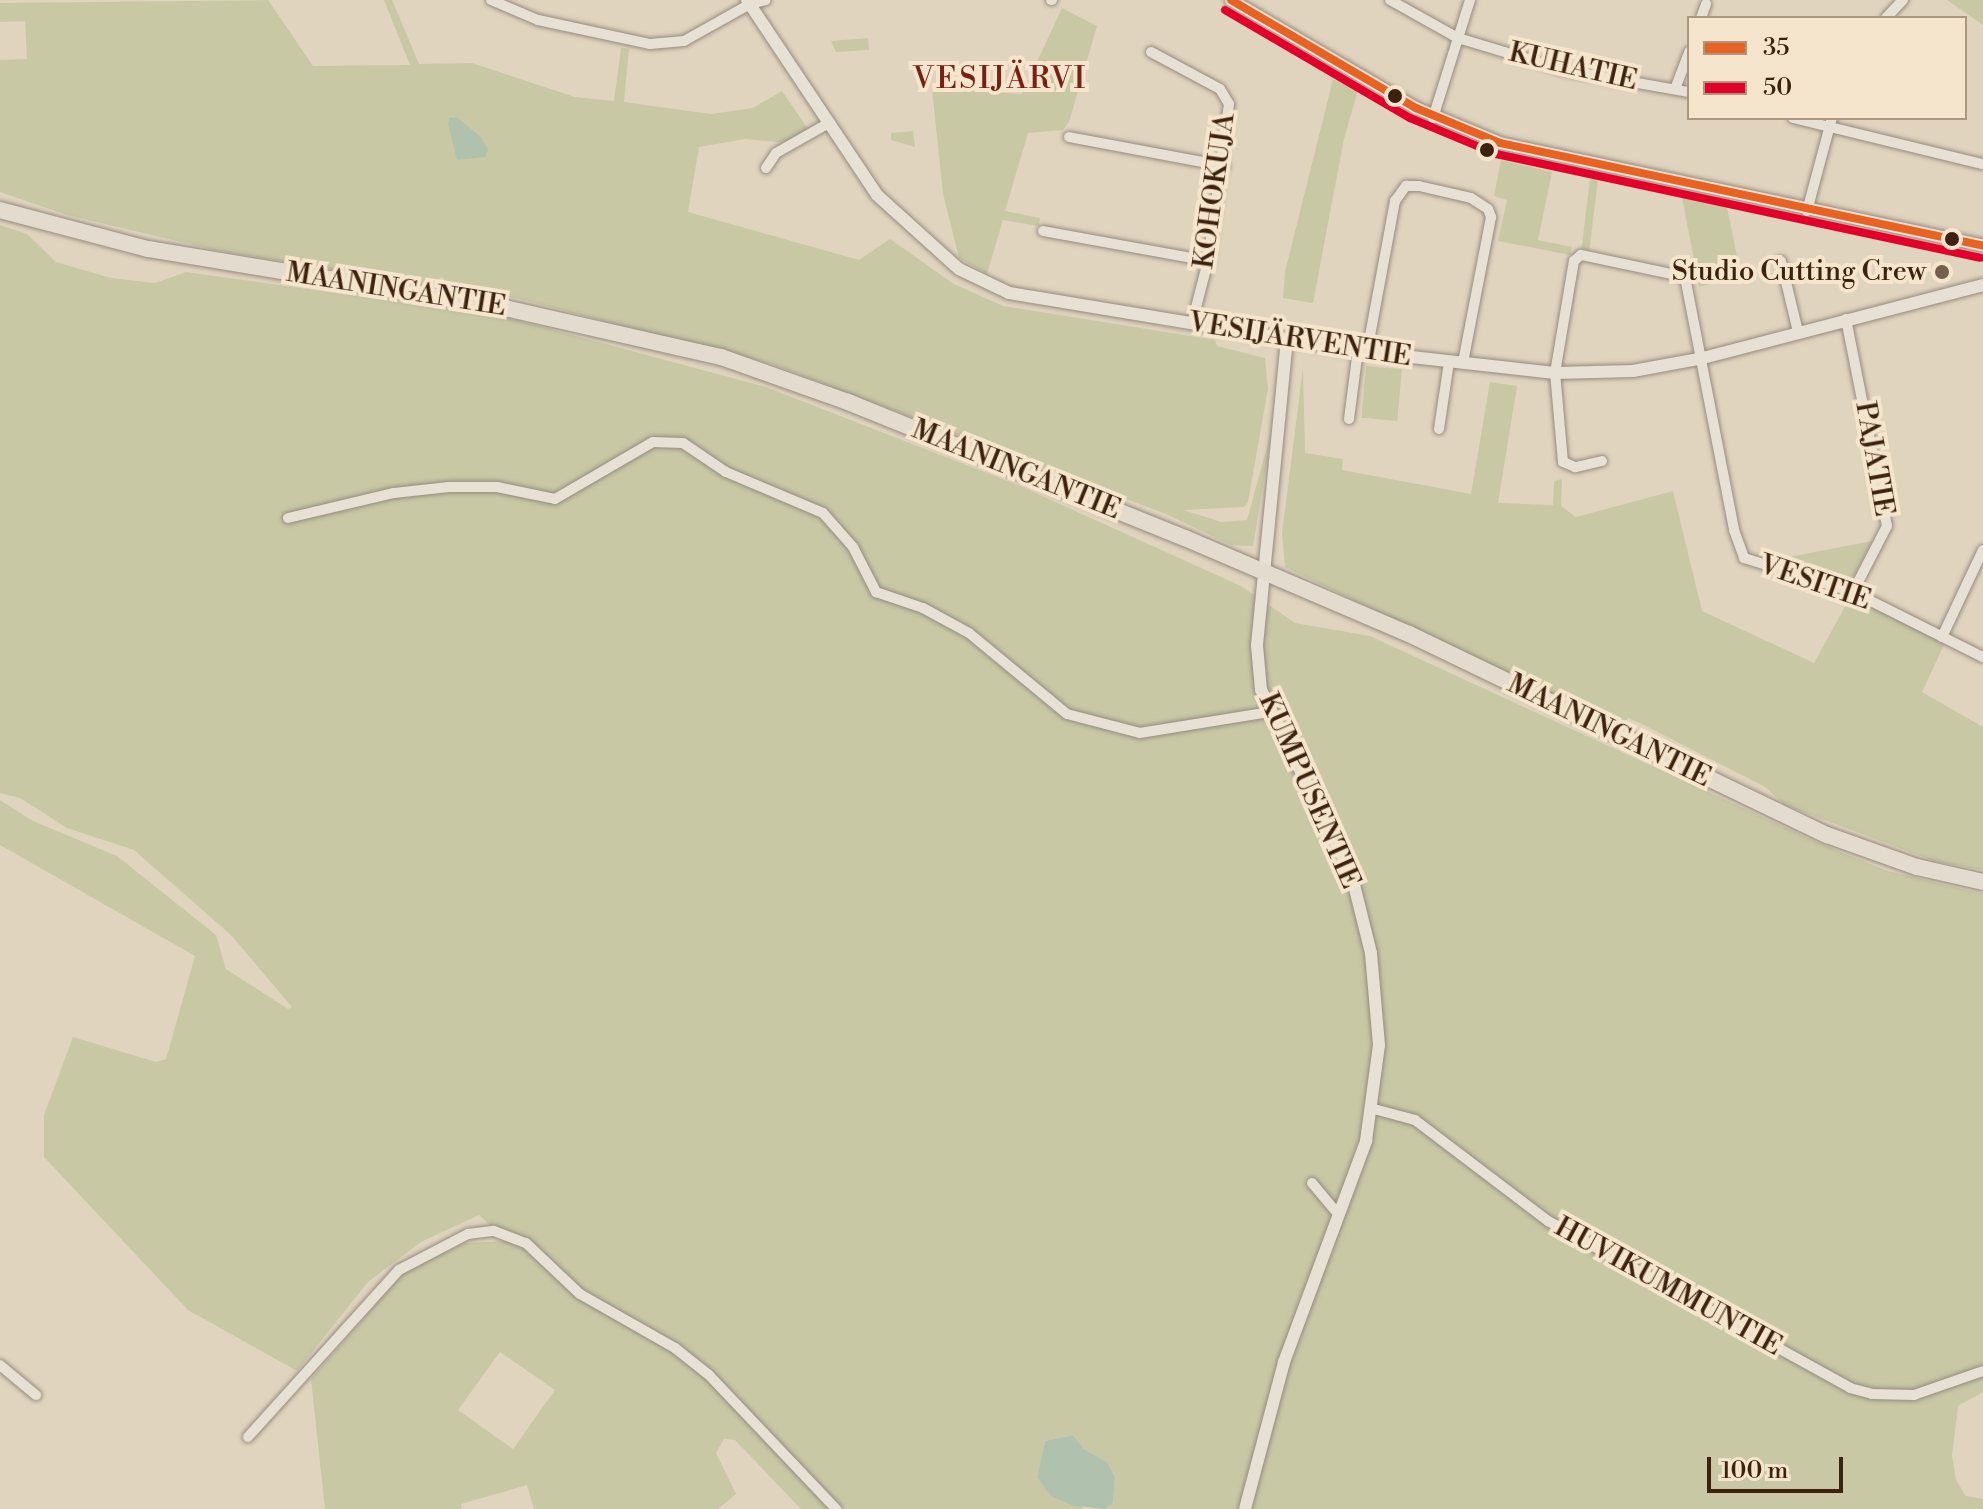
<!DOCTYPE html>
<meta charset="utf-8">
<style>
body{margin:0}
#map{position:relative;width:1983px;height:1509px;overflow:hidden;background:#e1d4bf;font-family:"Libre Bodoni",serif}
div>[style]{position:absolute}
.green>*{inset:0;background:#c8c8a5;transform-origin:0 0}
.water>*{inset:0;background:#b0c2ae}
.roads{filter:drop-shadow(0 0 2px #968b7e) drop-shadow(0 0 2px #968b7e)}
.minor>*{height:10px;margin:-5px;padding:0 5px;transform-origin:5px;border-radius:5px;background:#e7e0d5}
.tertiary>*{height:12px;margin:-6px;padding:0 6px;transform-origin:6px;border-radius:6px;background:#e7e0d5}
.primary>*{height:16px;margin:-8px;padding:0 8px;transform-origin:8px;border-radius:8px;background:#e3dbce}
.bus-1>*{height:8px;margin:-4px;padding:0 4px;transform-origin:4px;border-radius:4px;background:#e96221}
.bus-2>*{height:8px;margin:-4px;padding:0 4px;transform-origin:4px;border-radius:4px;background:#e4002b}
.dots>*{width:22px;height:22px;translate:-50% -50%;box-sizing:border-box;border:4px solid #f5e5cc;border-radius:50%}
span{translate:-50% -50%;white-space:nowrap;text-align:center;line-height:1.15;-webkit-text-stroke:8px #f5e5cc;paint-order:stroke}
.street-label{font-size:28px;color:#3c220f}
.poi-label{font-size:28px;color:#3c220f}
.right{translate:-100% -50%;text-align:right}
.neighbourhood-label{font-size:30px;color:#7a1f14;letter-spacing:2px}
.legend{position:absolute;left:1687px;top:16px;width:280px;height:104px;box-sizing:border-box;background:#f5e5cc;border:2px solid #ab9780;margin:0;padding:10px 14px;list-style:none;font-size:24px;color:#3c220f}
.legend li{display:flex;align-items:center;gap:16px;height:40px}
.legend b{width:40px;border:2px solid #ab9780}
.scale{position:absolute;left:1707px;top:1457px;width:136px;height:36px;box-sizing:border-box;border:4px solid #3c220f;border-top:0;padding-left:10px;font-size:24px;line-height:28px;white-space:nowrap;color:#3c220f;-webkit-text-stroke:6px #f5e5cc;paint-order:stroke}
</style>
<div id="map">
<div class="green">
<div style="clip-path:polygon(268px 0,313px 66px,410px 65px,384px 0,392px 0,419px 64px,472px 63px,575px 97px,614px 101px,621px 48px,629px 49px,624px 102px,711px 114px,753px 108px,782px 91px,808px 129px,789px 143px,745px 139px,699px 147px,688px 212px,859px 260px,890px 239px,954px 284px,1003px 306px,1215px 340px,1217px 346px,1265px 358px,1268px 389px,1248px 502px,1244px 507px,1183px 510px,1222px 522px,1247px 520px,1273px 425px,1253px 546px,1231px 545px,1166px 514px,772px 364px,516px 298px,450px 287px,442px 277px,428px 285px,215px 250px,67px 215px,0 192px,0 60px,27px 59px,25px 21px,0 22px,0 3px)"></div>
<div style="clip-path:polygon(1947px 0,1983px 0,1983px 25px)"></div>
<div style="clip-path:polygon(1062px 8px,1097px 26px,1069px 122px,1063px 130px,1028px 133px,1005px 211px,1040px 218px,1039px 226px,1003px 220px,987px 274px,959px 258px,943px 194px,932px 89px,1022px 94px)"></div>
<div style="clip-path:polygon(868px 38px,869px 50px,836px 52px,831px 41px)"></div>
<div style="clip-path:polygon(1333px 79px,1358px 90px,1344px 139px,1313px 303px,1283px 298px,1285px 272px)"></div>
<div style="clip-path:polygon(913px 131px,915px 147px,891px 140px,891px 133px)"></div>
<div style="clip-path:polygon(1501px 160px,1552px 172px,1538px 240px,1572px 247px,1570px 255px,1498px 241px,1507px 200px,1494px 196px)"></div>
<div style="left:1590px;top:179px;width:8px;height:70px;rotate:7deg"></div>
<div style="clip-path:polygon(1682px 197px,1727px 207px,1741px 276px,1699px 287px)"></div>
<div style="clip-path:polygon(evenodd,0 225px,27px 234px,56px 262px,111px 278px,155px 283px,186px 272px,505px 317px,766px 387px,1020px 486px,1241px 586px,1295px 623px,1370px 636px,1821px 844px,1888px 871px,1983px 894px,1983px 1392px,1958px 1406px,1952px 1455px,1956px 1480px,1966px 1496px,1983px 1499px,1983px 1509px,1105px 1509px,1113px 1503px,1115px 1477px,1107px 1462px,1084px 1449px,1073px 1435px,1045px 1441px,1037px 1477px,1085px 1509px,801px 1509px,735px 1440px,724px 1439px,716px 1453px,736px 1494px,718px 1509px,534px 1509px,527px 1485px,461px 1504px,462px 1509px,325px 1509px,311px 1379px,404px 1272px,465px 1243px,507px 1241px,479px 1215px,421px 1242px,368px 1282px,297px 1371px,188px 1310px,44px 1157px,44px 1115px,73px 1037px,156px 1062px,166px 1059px,195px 956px,0 845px,0 800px,33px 821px,117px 856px,216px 935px,226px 969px,288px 1009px,292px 1007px,231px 935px,134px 850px,67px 828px,20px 798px,0 793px,0 225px,500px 1352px,555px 1390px,513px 1449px,458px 1410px,500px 1352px)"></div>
<div style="left:1366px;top:366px;width:36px;height:52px;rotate:5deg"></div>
<div style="clip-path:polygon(1303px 368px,1305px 453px,1343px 459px,1342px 470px,1471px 494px,1490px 382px,1517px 386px,1498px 503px,1553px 505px,1554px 481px,1562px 479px,1561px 506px,1576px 517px,1673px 491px,1702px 611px,1814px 663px,1853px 592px,1942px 637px,1944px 645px,1922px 692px,1983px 727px,1983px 870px,1934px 861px,1785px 805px,1765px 787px,1642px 724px,1628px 718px,1621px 729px,1285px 567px,1282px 533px)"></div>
<div style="clip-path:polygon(1872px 541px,1854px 576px,1844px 583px,1767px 561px)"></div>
</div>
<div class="water">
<div style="clip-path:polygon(457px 117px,481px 137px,488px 150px,485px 157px,457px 160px,448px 124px,449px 118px)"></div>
<div style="clip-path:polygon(1073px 1435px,1084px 1449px,1107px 1462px,1115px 1477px,1113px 1503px,1105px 1509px,1073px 1506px,1051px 1496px,1037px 1477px,1045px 1441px)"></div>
</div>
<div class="roads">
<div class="minor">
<div style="left:491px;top:0;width:51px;rotate:23.1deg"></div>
<div style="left:538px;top:20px;width:115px;rotate:12.1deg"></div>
<div style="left:650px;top:44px;width:34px;rotate:-5deg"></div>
<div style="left:684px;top:41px;width:76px;rotate:-29.3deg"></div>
<div style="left:750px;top:4px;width:16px;rotate:-14deg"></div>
<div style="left:1051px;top:0;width:1px"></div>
<div style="left:1390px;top:0;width:78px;rotate:29.2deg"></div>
<div style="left:1458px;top:38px;width:111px;rotate:16.8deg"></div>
<div style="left:1564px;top:70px;width:127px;rotate:10deg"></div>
<div style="left:1701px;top:18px;width:15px;rotate:-70deg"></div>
<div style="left:1886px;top:18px;width:25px;rotate:-47deg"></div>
<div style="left:1151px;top:52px;width:78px;rotate:28.2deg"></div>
<div style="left:1220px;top:89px;width:17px;rotate:59deg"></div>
<div style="left:1229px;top:104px;width:158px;rotate:97.6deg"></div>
<div style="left:1208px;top:261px;width:64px;rotate:104.5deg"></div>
<div style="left:1675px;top:89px;width:40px;rotate:-69deg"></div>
<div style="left:1433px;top:118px;width:124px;rotate:-72.6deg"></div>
<div style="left:1793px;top:118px;width:194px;rotate:13.7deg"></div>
<div style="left:1069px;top:137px;width:158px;rotate:10.6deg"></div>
<div style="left:766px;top:168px;width:18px;rotate:-56deg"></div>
<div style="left:776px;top:153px;width:61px;rotate:-29.5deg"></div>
<div style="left:1807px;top:211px;width:96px;rotate:-75deg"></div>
<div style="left:1043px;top:231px;width:168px;rotate:10.3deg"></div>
<div style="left:1781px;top:261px;width:73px;rotate:76.5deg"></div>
<div style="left:1846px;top:319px;width:211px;rotate:78.8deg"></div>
<div style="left:1887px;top:526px;width:74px;rotate:117.3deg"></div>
<div style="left:1367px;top:352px;width:154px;rotate:-79.5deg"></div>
<div style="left:1395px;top:201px;width:19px;rotate:-54deg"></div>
<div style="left:1406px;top:186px;width:13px"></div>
<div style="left:1419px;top:186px;width:53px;rotate:13deg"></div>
<div style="left:1471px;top:198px;width:20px;rotate:33deg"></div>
<div style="left:1488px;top:209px;width:9px;rotate:69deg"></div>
<div style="left:1491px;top:217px;width:149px;rotate:100.9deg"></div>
<div style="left:1349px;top:419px;width:70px;rotate:-82.6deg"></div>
<div style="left:1439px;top:429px;width:68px;rotate:-81.5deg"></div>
<div style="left:1602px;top:461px;width:28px;rotate:167deg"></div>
<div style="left:1575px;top:467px;width:13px;rotate:-157deg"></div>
<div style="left:1563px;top:462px;width:89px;rotate:-95.1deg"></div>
<div style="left:1555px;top:373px;width:114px;rotate:-80.4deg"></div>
<div style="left:1574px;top:261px;width:9px;rotate:-41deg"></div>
<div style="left:1581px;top:255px;width:106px;rotate:11.9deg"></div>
<div style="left:1685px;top:277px;width:258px;rotate:79deg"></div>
<div style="left:1734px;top:530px;width:30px;rotate:70deg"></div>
<div style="left:1744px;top:558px;width:114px;rotate:17.3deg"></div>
<div style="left:1853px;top:592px;width:145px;rotate:26.6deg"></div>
<div style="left:288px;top:518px;width:109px;rotate:-13.3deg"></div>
<div style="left:394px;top:493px;width:55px;rotate:-6.2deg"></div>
<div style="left:449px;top:487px;width:48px"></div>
<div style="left:497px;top:487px;width:59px;rotate:11.7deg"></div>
<div style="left:555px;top:499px;width:113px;rotate:-30.2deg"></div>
<div style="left:653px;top:442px;width:30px;rotate:2deg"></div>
<div style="left:683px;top:443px;width:52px;rotate:34deg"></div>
<div style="left:726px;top:472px;width:105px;rotate:22.9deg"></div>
<div style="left:823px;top:513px;width:45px;rotate:48.6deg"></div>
<div style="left:853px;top:547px;width:51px;rotate:62.9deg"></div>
<div style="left:876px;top:592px;width:50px;rotate:18.8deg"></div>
<div style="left:923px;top:608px;width:52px;rotate:28.5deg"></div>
<div style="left:969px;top:633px;width:127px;rotate:39.6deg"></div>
<div style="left:1067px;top:714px;width:75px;rotate:14.6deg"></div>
<div style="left:1140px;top:733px;width:132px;rotate:-9.2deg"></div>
<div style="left:1942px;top:637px;width:96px;rotate:-64.8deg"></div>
<div style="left:1374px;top:1109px;width:42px;rotate:15deg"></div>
<div style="left:1415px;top:1120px;width:167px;rotate:37.2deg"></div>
<div style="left:1548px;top:1221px;width:345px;rotate:28.9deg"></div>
<div style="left:1850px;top:1388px;width:23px;rotate:15deg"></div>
<div style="left:1872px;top:1394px;width:42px;rotate:1.4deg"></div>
<div style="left:1914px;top:1395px;width:73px;rotate:-19.2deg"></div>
<div style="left:1312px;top:1183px;width:40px;rotate:50deg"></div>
<div style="left:0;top:1365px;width:47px;rotate:39.8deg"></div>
<div style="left:248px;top:1437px;width:225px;rotate:-47.9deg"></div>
<div style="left:399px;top:1270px;width:78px;rotate:-27.6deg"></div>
<div style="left:468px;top:1234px;width:26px;rotate:-7deg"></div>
<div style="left:494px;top:1231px;width:34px;rotate:21deg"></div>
<div style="left:526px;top:1243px;width:74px;rotate:43.4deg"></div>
<div style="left:580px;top:1294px;width:109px;rotate:29.6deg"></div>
<div style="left:675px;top:1348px;width:43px;rotate:38.5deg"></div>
<div style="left:709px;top:1375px;width:185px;rotate:46.5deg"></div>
</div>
<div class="tertiary">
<div style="left:747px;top:0;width:234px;rotate:56.3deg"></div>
<div style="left:877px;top:195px;width:110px;rotate:42.1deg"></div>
<div style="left:959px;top:269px;width:55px;rotate:25.6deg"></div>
<div style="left:1009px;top:293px;width:363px;rotate:9.4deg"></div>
<div style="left:1367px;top:352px;width:189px;rotate:6.4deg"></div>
<div style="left:1555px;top:373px;width:78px;rotate:-1.5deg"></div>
<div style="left:1633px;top:371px;width:71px;rotate:-10.5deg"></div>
<div style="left:1703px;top:358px;width:289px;rotate:-14.6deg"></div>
<div style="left:1231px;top:0;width:214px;rotate:30.3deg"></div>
<div style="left:1416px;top:108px;width:91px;rotate:22.6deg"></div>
<div style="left:1500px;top:143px;width:494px;rotate:12deg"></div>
<div style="left:1245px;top:1509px;width:152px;rotate:-75.1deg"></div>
<div style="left:1284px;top:1362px;width:236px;rotate:-69.6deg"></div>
<div style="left:1366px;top:1141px;width:97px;rotate:-82.3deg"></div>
<div style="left:1379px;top:1045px;width:92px;rotate:-95deg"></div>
<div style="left:1371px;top:953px;width:78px;rotate:-104deg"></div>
<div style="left:1352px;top:877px;width:208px;rotate:-115.9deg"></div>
<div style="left:1261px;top:690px;width:45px;rotate:-95.1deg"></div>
<div style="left:1257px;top:645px;width:307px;rotate:-84.4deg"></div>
</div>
<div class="primary">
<div style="left:0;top:210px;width:153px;rotate:14.8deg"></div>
<div style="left:148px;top:249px;width:362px;rotate:9.4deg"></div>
<div style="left:505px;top:308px;width:221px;rotate:12.8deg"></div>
<div style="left:721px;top:357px;width:135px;rotate:19.5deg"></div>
<div style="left:848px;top:402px;width:363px;rotate:22deg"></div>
<div style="left:1185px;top:538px;width:244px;rotate:23.2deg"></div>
<div style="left:1409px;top:634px;width:464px;rotate:25.7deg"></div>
<div style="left:1827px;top:835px;width:96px;rotate:19.6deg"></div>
<div style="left:1917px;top:867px;width:68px;rotate:12.8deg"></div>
</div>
</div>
<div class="bus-1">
<div style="left:1231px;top:0;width:214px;rotate:30.3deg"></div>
<div style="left:1416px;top:108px;width:91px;rotate:22.6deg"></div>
<div style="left:1500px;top:143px;width:494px;rotate:12deg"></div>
</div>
<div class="bus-2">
<div style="left:1225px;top:10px;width:214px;rotate:30.3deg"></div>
<div style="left:1410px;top:118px;width:93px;rotate:22.7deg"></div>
<div style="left:1496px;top:154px;width:495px;rotate:12.1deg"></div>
</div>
<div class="dots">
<div style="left:1395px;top:96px;background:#3c220f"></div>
<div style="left:1487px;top:150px;background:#3c220f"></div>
<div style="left:1952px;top:239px;background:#3c220f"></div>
<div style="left:1942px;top:272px;background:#76604d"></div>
</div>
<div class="street-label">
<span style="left:1573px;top:67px;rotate:13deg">KUHATIE</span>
<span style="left:1215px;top:191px;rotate:-82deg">KOHOKUJA</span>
<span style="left:396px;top:290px;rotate:9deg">MAANINGANTIE</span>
<span style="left:1300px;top:340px;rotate:9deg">VESIJÄRVENTIE</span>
<span style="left:1874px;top:459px;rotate:80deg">PAJATIE</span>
<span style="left:1016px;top:470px;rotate:22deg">MAANINGANTIE</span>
<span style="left:1815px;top:583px;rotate:19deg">VESITIE</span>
<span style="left:1609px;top:731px;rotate:26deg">MAANINGANTIE</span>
<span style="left:1309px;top:791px;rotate:66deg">KUMPUSENTIE</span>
<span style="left:1668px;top:1287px;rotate:29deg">HUVIKUMMUNTIE</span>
</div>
<div class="poi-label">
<span class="right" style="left:1926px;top:272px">Studio Cutting Crew</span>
</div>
<div class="neighbourhood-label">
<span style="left:1000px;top:79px">VESIJÄRVI</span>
</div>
<ul class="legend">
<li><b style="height:10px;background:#e96221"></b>35</li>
<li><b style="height:10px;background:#e4002b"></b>50</li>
</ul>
<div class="scale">100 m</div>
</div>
